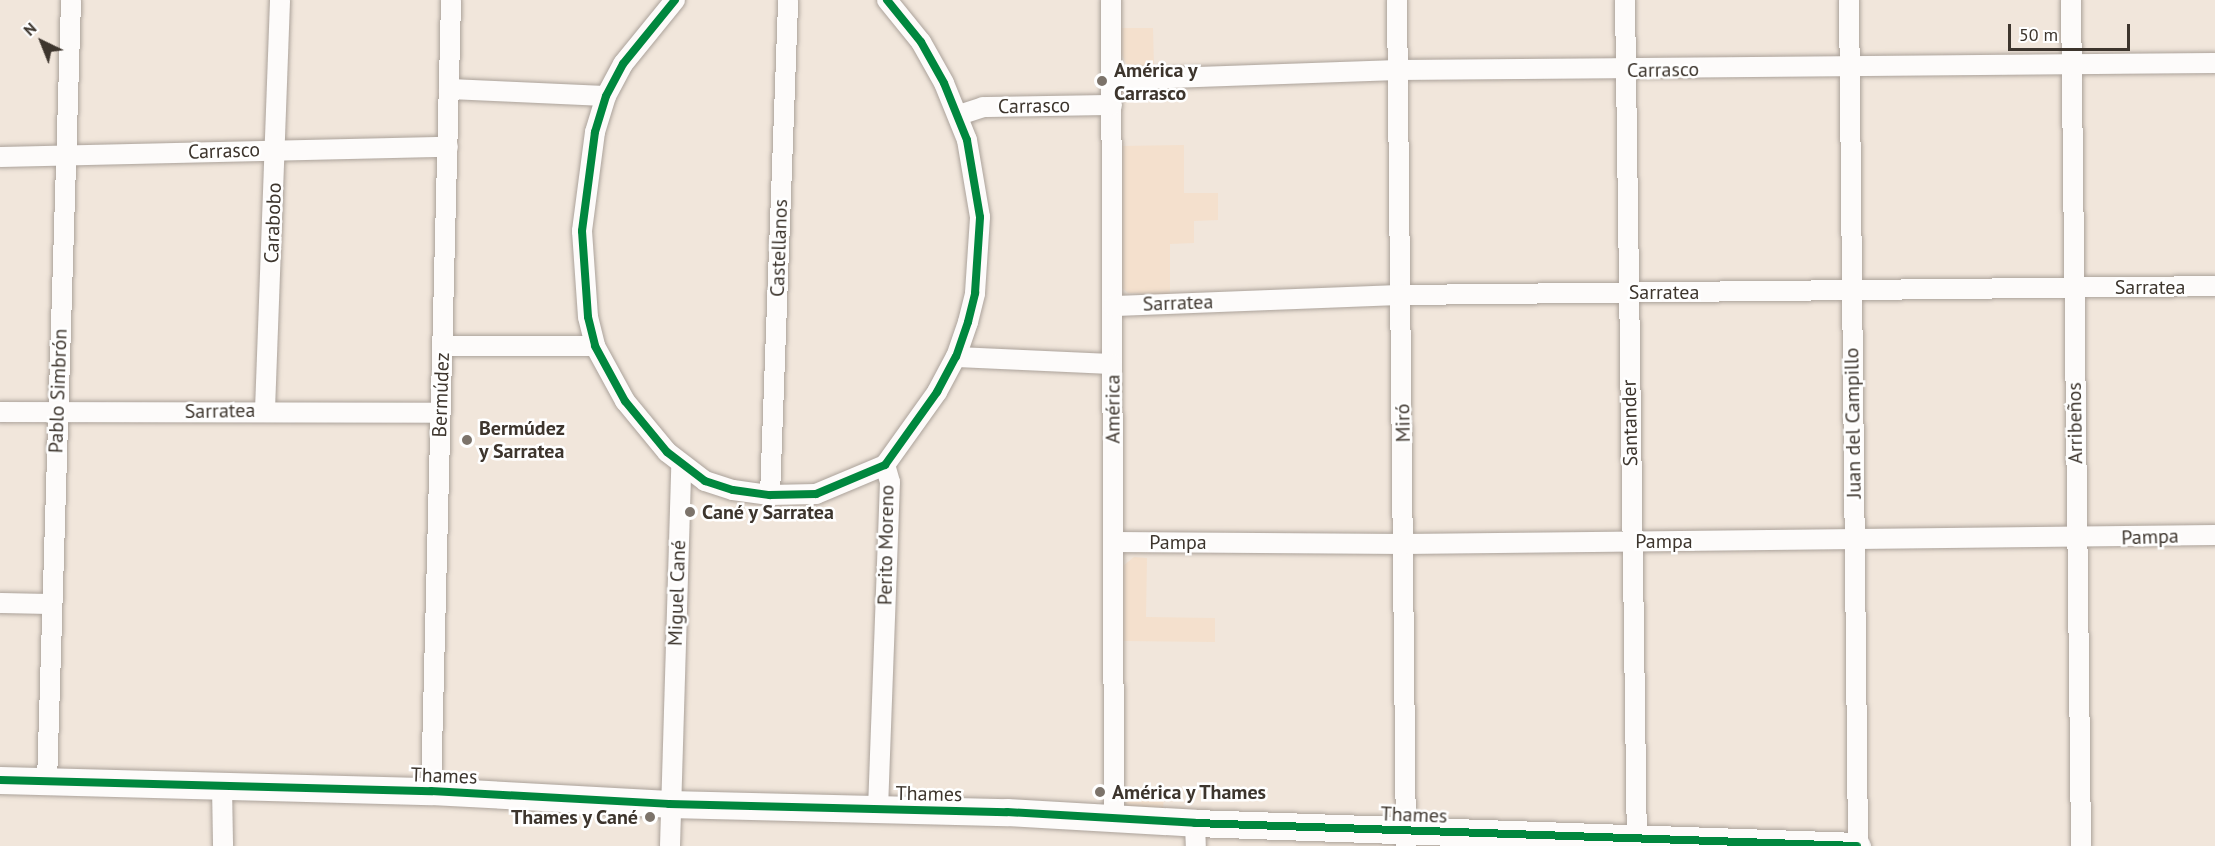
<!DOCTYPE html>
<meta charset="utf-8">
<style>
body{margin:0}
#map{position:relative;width:2215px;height:846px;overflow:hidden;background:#f1e6db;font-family:"PT Sans",sans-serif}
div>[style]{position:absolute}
.built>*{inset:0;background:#f4e0cd}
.roads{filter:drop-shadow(0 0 2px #aba29a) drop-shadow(0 0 2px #aba29a)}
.street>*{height:20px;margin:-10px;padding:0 10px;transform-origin:10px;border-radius:10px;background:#fdfbfa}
.secondary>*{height:27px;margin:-13.5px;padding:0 13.5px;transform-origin:13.5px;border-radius:13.5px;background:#fdfbfa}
.cycleway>*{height:8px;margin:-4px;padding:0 4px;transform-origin:4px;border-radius:4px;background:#00873e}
.dots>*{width:16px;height:16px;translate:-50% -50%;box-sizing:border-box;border:3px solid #fff;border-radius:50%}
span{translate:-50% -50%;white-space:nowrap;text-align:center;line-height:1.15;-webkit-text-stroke:5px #fff;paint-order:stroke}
.poi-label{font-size:20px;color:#3d352d;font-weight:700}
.left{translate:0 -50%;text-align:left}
.right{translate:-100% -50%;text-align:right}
.street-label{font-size:20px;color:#3d352d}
.north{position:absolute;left:12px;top:12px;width:60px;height:60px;-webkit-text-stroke:4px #fff;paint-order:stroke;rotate:317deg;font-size:16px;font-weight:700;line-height:24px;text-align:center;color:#3d352d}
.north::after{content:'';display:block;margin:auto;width:21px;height:27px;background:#3d352d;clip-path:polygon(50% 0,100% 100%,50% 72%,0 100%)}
.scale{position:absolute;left:2008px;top:24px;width:122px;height:27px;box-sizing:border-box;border:3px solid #3d352d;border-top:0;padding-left:8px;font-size:18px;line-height:21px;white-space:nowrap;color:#3d352d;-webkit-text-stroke:4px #fff;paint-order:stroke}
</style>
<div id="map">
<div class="built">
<div style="clip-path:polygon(1121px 28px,1153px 28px,1154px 69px,1127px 65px,1121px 53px)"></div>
<div style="clip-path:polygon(1184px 145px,1184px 193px,1218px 193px,1218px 220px,1194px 221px,1194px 243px,1170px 244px,1170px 295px,1128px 293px,1119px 285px,1119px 146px)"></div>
<div style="clip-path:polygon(1134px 557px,1147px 558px,1146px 617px,1215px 618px,1215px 642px,1123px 641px,1123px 566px)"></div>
<div style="clip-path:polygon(1124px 788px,1164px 790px,1163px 814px,1126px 806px)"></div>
</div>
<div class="roads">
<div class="street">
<div style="left:675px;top:0;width:82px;rotate:129.1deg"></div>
<div style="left:623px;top:64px;width:36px;rotate:118deg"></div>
<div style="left:606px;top:96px;width:38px;rotate:107deg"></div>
<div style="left:595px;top:132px;width:100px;rotate:97.5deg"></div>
<div style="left:582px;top:231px;width:86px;rotate:86deg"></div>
<div style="left:588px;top:317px;width:30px;rotate:76deg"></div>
<div style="left:595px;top:346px;width:63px;rotate:61.4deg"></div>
<div style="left:625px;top:401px;width:66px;rotate:50.5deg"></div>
<div style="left:667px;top:452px;width:48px;rotate:37.3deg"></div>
<div style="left:705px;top:481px;width:29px;rotate:18deg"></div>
<div style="left:733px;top:490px;width:37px;rotate:8deg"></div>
<div style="left:770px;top:495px;width:46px;rotate:-1.2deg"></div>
<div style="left:816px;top:494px;width:75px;rotate:-22.8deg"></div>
<div style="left:885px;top:465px;width:90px;rotate:-54.5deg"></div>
<div style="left:937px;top:392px;width:40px;rotate:-62deg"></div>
<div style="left:956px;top:357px;width:37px;rotate:-71deg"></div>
<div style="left:968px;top:322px;width:30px;rotate:-76deg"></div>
<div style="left:975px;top:293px;width:76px;rotate:-86.2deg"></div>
<div style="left:980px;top:217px;width:78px;rotate:-99.6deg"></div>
<div style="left:967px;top:140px;width:61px;rotate:-112deg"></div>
<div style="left:944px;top:83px;width:47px;rotate:-119.3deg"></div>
<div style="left:921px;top:42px;width:54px;rotate:-129deg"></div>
<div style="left:1111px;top:0;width:818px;rotate:89.79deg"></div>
<div style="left:1397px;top:0;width:846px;rotate:89.39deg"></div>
<div style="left:1625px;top:0;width:846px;rotate:89.19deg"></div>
<div style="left:1849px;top:0;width:846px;rotate:89.39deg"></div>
<div style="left:2071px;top:0;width:846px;rotate:89.32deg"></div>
<div style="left:1112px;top:80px;width:286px;rotate:-2deg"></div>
<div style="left:1398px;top:70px;width:817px;rotate:-0.49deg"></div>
<div style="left:449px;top:89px;width:157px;rotate:2.6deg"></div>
<div style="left:959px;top:115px;width:25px;rotate:-18deg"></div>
<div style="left:983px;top:107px;width:129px;rotate:-0.9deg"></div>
<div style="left:0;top:157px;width:448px;rotate:-1.3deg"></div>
<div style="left:1113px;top:306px;width:289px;rotate:-2.2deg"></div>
<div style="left:1402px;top:295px;width:813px;rotate:-0.63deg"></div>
<div style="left:443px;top:346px;width:152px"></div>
<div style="left:956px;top:357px;width:156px;rotate:2.6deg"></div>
<div style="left:265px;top:410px;width:410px;rotate:-87.9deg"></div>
<div style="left:0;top:412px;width:440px;rotate:0.1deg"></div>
<div style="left:770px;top:495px;width:495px;rotate:-87.9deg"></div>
<div style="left:1114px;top:542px;width:290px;rotate:0.4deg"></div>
<div style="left:1404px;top:544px;width:811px;rotate:-0.64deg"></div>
<div style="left:0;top:603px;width:51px;rotate:1.1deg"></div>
<div style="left:47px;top:782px;width:782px;rotate:-88.24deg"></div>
<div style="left:222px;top:786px;width:60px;rotate:89deg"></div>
<div style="left:431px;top:791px;width:791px;rotate:-88.55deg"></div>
<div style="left:878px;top:809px;width:327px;rotate:-87.9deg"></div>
<div style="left:890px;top:482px;width:18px;rotate:-106deg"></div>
<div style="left:1195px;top:823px;width:23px;rotate:88deg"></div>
<div style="left:670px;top:846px;width:381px;rotate:-88.3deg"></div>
</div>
<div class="secondary">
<div style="left:0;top:780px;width:431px;rotate:1.5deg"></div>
<div style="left:431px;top:791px;width:238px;rotate:3.1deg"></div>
<div style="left:669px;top:804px;width:338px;rotate:1.4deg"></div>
<div style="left:1007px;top:812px;width:188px;rotate:3.3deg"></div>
<div style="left:1195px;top:823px;width:662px;rotate:1.99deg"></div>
</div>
</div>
<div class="cycleway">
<div style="left:675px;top:0;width:82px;rotate:129.1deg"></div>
<div style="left:623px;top:64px;width:36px;rotate:118deg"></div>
<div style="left:606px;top:96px;width:38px;rotate:107deg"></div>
<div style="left:595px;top:132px;width:100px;rotate:97.5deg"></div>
<div style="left:582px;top:231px;width:86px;rotate:86deg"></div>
<div style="left:588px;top:317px;width:30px;rotate:76deg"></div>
<div style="left:595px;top:346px;width:63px;rotate:61.4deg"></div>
<div style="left:625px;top:401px;width:66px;rotate:50.5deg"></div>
<div style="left:667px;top:452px;width:48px;rotate:37.3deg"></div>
<div style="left:705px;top:481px;width:29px;rotate:18deg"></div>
<div style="left:733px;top:490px;width:37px;rotate:8deg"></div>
<div style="left:770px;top:495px;width:46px;rotate:-1.2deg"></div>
<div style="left:816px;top:494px;width:75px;rotate:-22.8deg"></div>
<div style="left:885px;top:465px;width:90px;rotate:-54.5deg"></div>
<div style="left:937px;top:392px;width:40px;rotate:-62deg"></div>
<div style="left:956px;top:357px;width:37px;rotate:-71deg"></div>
<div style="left:968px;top:322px;width:30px;rotate:-76deg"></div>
<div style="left:975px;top:293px;width:76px;rotate:-86.2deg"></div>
<div style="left:980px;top:217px;width:78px;rotate:-99.6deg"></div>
<div style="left:967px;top:140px;width:61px;rotate:-112deg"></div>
<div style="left:944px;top:83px;width:47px;rotate:-119.3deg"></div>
<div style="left:921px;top:42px;width:54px;rotate:-129deg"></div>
<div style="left:0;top:780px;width:431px;rotate:1.5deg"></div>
<div style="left:431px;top:791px;width:238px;rotate:3.1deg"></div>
<div style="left:669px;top:804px;width:338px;rotate:1.4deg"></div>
<div style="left:1007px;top:812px;width:188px;rotate:3.3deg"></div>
<div style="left:1195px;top:823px;width:662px;rotate:1.99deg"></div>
</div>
<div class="dots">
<div style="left:1102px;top:81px;background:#7c736a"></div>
<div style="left:467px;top:440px;background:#7c736a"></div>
<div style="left:690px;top:512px;background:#7c736a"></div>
<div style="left:1100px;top:792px;background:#7c736a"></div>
<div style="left:650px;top:817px;background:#7c736a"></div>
</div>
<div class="poi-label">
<span class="left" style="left:1114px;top:82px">América y<br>Carrasco</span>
<span class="left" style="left:479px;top:440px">Bermúdez<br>y Sarratea</span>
<span class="left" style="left:702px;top:512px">Cané y Sarratea</span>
<span class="left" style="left:1112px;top:792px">América y Thames</span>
<span class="right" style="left:638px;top:817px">Thames y Cané</span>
</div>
<div class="street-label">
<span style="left:1663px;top:70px;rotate:-1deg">Carrasco</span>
<span style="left:1034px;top:106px;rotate:-1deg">Carrasco</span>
<span style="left:224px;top:151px;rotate:-2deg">Carrasco</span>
<span style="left:273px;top:223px;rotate:-88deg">Carabobo</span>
<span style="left:779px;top:248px;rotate:-88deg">Castellanos</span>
<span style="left:2150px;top:287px">Sarratea</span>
<span style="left:1664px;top:292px">Sarratea</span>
<span style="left:1178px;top:303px;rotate:-2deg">Sarratea</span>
<span style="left:58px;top:391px;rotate:-88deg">Pablo Simbrón</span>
<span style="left:441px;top:395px;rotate:-88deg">Bermúdez</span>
<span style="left:1113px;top:409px;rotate:-90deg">América</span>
<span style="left:220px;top:411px;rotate:-1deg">Sarratea</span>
<span style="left:1403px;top:423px;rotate:-91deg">Miró</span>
<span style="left:1630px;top:423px;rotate:-91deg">Santander</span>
<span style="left:1853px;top:423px;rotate:-91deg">Juan del Campillo</span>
<span style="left:2075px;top:423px;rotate:-91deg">Arribeños</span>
<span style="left:2150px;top:537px;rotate:-2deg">Pampa</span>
<span style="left:1664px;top:541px">Pampa</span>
<span style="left:1178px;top:542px">Pampa</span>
<span style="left:886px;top:545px;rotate:-89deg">Perito Moreno</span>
<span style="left:677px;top:593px;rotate:-88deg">Miguel Cané</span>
<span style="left:444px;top:776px;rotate:2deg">Thames</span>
<span style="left:929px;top:794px;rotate:1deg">Thames</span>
<span style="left:1414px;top:815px;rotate:2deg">Thames</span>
</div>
<div class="north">N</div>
<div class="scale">50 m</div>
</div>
